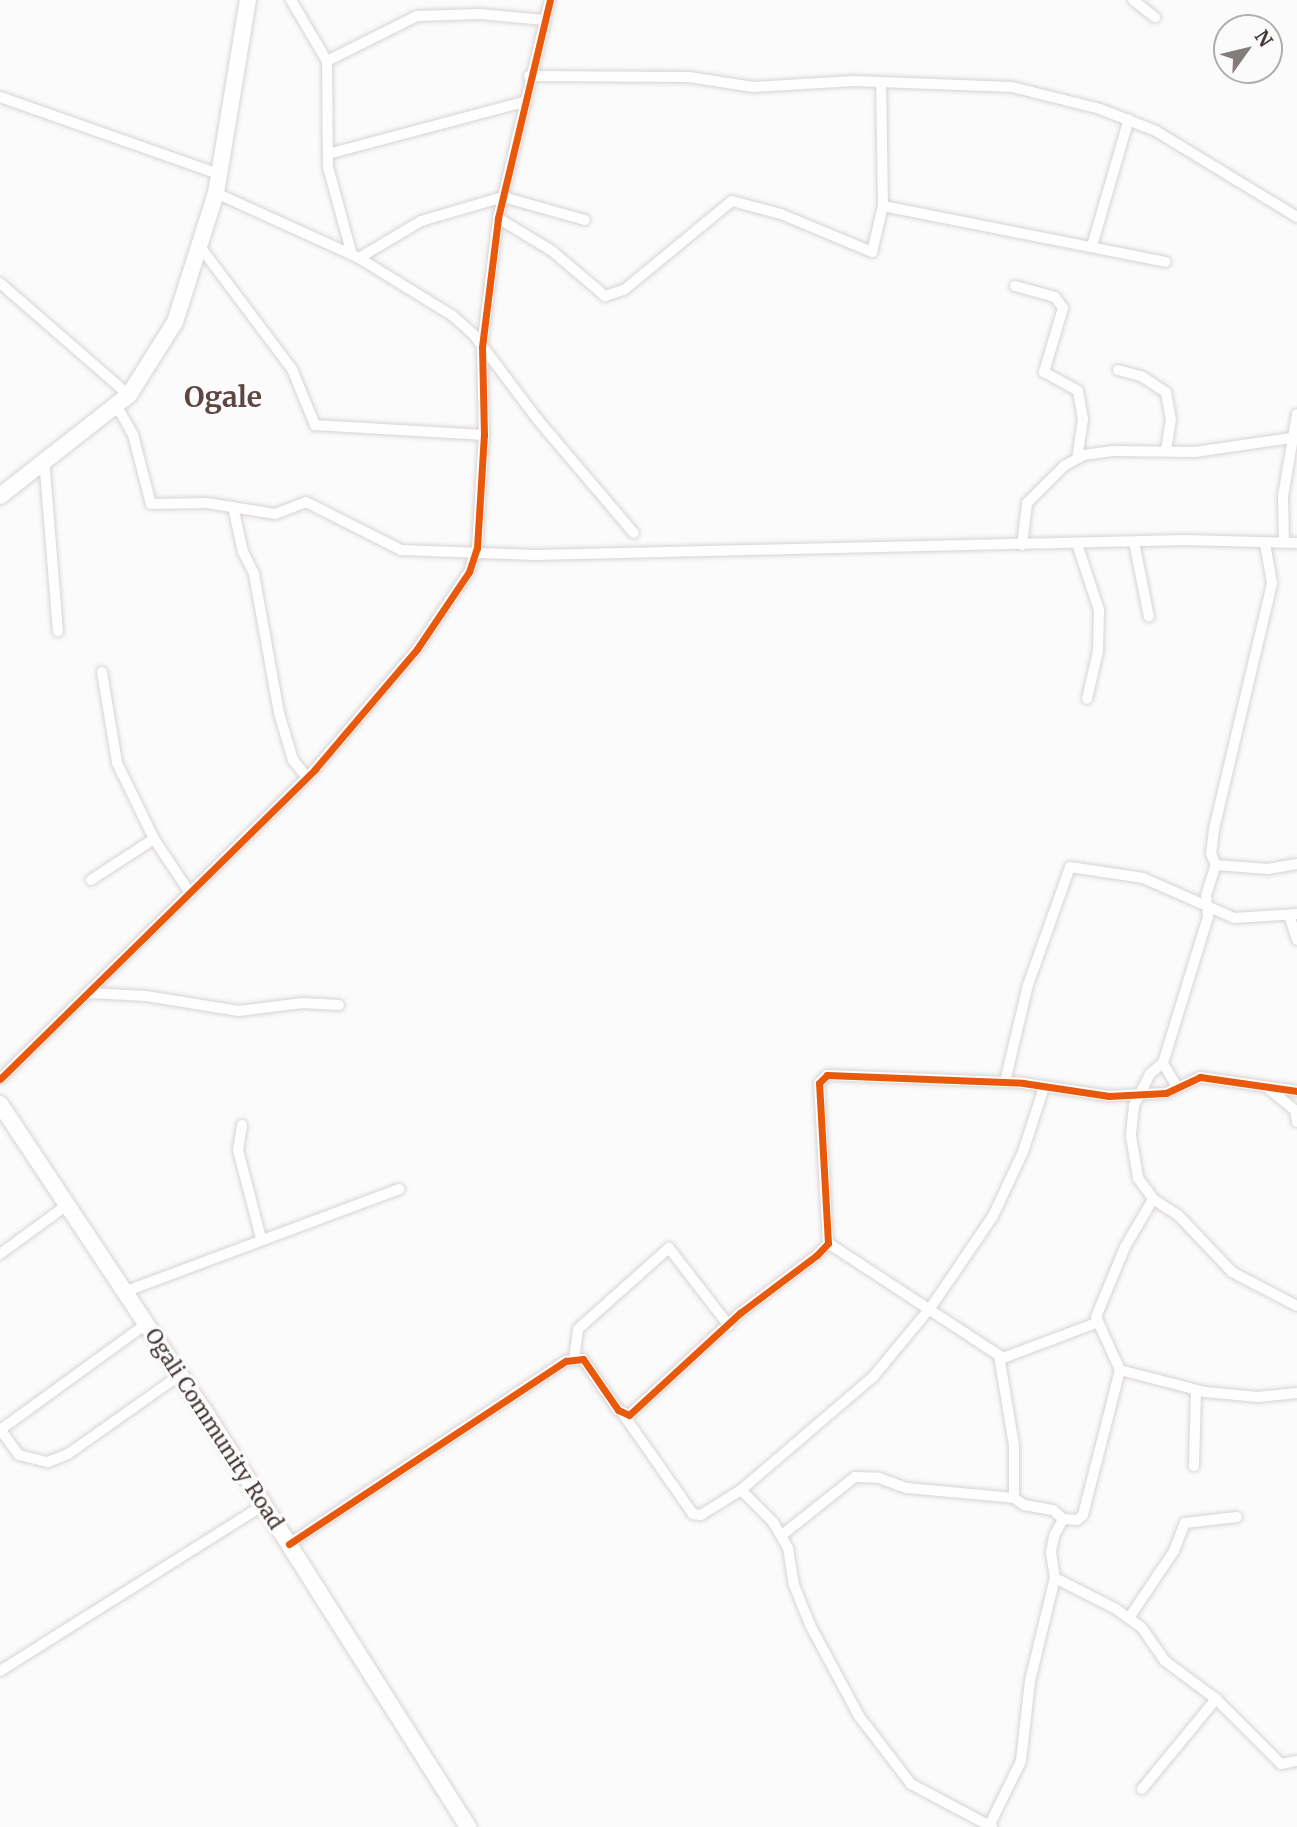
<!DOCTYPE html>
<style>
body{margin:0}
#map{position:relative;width:1297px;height:1827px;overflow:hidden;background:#fbfbfb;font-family:Merriweather,serif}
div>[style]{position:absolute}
.roads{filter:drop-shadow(0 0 2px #d9d3d2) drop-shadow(0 0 2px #d9d3d2)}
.street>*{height:10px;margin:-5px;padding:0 5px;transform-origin:5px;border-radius:5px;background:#fefefe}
.secondary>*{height:16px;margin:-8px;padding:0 8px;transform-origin:8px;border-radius:8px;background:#fefefe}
.cycleway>*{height:7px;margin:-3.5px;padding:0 3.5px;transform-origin:3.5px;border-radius:3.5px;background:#e8590c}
span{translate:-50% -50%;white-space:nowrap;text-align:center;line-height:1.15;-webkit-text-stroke:7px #fbfbfb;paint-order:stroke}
.street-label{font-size:21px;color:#443836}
.district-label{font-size:28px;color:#5e4642;font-weight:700}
.north{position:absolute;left:1213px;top:14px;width:70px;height:70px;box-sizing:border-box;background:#fbfbfb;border:2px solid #b2adac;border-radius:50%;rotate:56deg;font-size:19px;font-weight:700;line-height:28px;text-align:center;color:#443836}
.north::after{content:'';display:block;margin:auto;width:24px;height:32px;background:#847c7b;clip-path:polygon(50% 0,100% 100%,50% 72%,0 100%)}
</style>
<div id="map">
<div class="roads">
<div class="street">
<div style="left:291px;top:0;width:71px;rotate:59.5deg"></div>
<div style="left:327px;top:61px;width:106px;rotate:89.5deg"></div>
<div style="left:328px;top:167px;width:91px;rotate:74.7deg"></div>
<div style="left:1133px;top:0;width:28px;rotate:38deg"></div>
<div style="left:327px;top:61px;width:101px;rotate:-26.6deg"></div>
<div style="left:417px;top:16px;width:63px;rotate:-1.8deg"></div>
<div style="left:480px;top:14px;width:64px;rotate:5.4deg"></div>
<div style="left:529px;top:76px;width:160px;rotate:0.4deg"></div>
<div style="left:689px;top:77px;width:65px;rotate:8.9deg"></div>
<div style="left:753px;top:87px;width:101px;rotate:-3.4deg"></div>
<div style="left:854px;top:81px;width:158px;rotate:2.2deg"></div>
<div style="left:1012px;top:87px;width:91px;rotate:14deg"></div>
<div style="left:1100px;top:109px;width:60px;rotate:21.4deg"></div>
<div style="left:1156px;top:131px;width:165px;rotate:31.4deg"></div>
<div style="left:0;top:97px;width:232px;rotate:19.4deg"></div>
<div style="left:328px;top:154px;width:203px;rotate:-14.9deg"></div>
<div style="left:216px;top:193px;width:157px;rotate:24.4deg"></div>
<div style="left:359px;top:258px;width:110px;rotate:31.7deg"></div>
<div style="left:453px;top:316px;width:28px;rotate:42deg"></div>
<div style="left:474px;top:335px;width:106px;rotate:53deg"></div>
<div style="left:538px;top:420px;width:148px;rotate:49.7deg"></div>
<div style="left:883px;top:206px;width:288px;rotate:11.2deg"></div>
<div style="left:498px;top:218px;width:63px;rotate:31.4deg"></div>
<div style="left:552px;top:251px;width:70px;rotate:40.3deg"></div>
<div style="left:605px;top:296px;width:20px;rotate:-18deg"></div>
<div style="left:624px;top:290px;width:140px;rotate:-39.5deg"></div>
<div style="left:732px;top:201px;width:51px;rotate:14.9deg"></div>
<div style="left:781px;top:214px;width:99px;rotate:22.7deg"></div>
<div style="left:872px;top:252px;width:47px;rotate:-76.6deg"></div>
<div style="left:883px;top:206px;width:124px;rotate:-90.9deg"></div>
<div style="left:1092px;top:246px;width:132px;rotate:-73.8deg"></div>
<div style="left:201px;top:248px;width:151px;rotate:53.1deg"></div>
<div style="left:292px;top:369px;width:61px;rotate:67.7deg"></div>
<div style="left:315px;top:425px;width:169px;rotate:3.4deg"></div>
<div style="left:359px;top:258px;width:72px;rotate:-30.8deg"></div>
<div style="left:421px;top:221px;width:85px;rotate:-16.3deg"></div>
<div style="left:503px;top:197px;width:85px;rotate:15.7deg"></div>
<div style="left:0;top:283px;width:171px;rotate:41deg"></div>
<div style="left:1015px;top:286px;width:41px;rotate:15.4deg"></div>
<div style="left:1055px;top:297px;width:14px;rotate:54deg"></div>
<div style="left:1063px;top:308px;width:67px;rotate:106.5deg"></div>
<div style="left:1044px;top:372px;width:39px;rotate:29deg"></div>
<div style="left:1078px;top:391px;width:28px;rotate:80deg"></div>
<div style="left:1083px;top:419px;width:40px;rotate:98.5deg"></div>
<div style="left:1118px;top:370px;width:24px;rotate:15deg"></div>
<div style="left:1141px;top:376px;width:30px;rotate:33deg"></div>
<div style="left:1166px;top:392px;width:27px;rotate:80deg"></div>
<div style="left:1171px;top:419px;width:32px;rotate:99deg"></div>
<div style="left:116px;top:405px;width:34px;rotate:60deg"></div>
<div style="left:133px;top:435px;width:71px;rotate:75.4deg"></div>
<div style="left:151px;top:504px;width:56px;rotate:-1deg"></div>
<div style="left:207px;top:503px;width:69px;rotate:9.2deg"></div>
<div style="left:275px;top:514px;width:33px;rotate:-21deg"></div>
<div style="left:306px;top:502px;width:106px;rotate:26.8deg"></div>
<div style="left:401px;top:550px;width:134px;rotate:2.1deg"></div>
<div style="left:535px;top:555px;width:650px;rotate:-1.32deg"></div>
<div style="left:1185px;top:540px;width:112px;rotate:1.5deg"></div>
<div style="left:44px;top:458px;width:174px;rotate:85.4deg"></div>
<div style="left:233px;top:507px;width:46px;rotate:77.5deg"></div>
<div style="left:243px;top:552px;width:25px;rotate:63deg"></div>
<div style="left:254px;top:574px;width:141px;rotate:79.8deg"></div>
<div style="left:279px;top:713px;width:49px;rotate:73.4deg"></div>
<div style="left:293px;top:760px;width:22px;rotate:51deg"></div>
<div style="left:1134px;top:542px;width:76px;rotate:78.7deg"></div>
<div style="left:1284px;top:542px;width:46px;rotate:-91.2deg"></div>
<div style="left:1283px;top:496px;width:83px;rotate:-80.3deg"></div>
<div style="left:1077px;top:544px;width:70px;rotate:71.6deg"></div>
<div style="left:1099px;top:610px;width:41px;rotate:91.4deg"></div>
<div style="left:1098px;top:651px;width:49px;rotate:102.9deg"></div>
<div style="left:1022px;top:545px;width:42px;rotate:-83.2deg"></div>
<div style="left:1027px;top:503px;width:52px;rotate:-45deg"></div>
<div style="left:1064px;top:466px;width:23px;rotate:-29deg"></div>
<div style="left:1084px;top:455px;width:29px;rotate:-8deg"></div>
<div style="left:1113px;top:451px;width:82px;rotate:0.7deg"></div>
<div style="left:1195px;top:452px;width:97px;rotate:-8.3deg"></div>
<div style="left:102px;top:672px;width:92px;rotate:80.6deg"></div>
<div style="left:117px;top:763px;width:85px;rotate:64deg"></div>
<div style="left:154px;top:839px;width:65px;rotate:56.3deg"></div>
<div style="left:1216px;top:865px;width:52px;rotate:4.4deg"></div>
<div style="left:1268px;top:869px;width:29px;rotate:-10deg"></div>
<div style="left:91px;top:880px;width:75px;rotate:-33.1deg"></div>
<div style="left:1289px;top:915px;width:26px;rotate:72deg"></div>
<div style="left:89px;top:993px;width:57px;rotate:3deg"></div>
<div style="left:146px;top:996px;width:94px;rotate:9.2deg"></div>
<div style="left:239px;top:1011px;width:64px;rotate:-7.2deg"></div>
<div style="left:302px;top:1003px;width:37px;rotate:3deg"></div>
<div style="left:1163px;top:1063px;width:17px;rotate:140deg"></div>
<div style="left:1150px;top:1074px;width:36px;rotate:117deg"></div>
<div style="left:1134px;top:1106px;width:30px;rotate:96deg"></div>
<div style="left:1131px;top:1136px;width:43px;rotate:80.5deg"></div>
<div style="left:1138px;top:1178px;width:26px;rotate:54deg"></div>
<div style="left:1153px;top:1199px;width:30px;rotate:33deg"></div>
<div style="left:1178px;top:1215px;width:79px;rotate:46.5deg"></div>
<div style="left:1232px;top:1272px;width:73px;rotate:27.6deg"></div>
<div style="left:0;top:1079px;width:442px;rotate:-44.5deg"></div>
<div style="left:315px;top:769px;width:157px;rotate:-49.6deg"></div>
<div style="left:417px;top:649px;width:93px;rotate:-56deg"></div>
<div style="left:469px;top:572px;width:25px;rotate:-72deg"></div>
<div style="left:477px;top:548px;width:113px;rotate:-86.5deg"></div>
<div style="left:484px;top:435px;width:88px;rotate:-91.3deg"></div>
<div style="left:482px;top:347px;width:130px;rotate:-82.9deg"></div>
<div style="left:498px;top:218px;width:224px;rotate:-76.6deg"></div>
<div style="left:1005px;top:1082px;width:100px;rotate:-76.7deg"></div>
<div style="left:1028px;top:985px;width:125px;rotate:-70.4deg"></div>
<div style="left:1070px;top:867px;width:74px;rotate:8.6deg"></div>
<div style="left:1143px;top:878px;width:99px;rotate:23.7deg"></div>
<div style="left:1234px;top:918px;width:63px;rotate:-3.6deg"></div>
<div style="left:1176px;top:1085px;width:26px;rotate:-121deg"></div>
<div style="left:1163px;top:1063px;width:153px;rotate:-72.9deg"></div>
<div style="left:1208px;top:917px;width:22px;rotate:-95deg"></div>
<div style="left:1206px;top:895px;width:32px;rotate:-72deg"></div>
<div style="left:1216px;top:865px;width:12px;rotate:-114deg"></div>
<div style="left:1211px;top:854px;width:25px;rotate:-83deg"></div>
<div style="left:1214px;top:829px;width:253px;rotate:-76.7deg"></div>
<div style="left:1272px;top:583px;width:40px;rotate:-100deg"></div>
<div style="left:1269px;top:1089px;width:33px;rotate:39deg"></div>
<div style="left:1295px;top:1110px;width:12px;rotate:81deg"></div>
<div style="left:242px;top:1125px;width:25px;rotate:99deg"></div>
<div style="left:238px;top:1150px;width:91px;rotate:75.4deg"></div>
<div style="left:828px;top:1243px;width:209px;rotate:33.3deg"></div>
<div style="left:1003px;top:1358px;width:99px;rotate:-20.6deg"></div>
<div style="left:0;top:1254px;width:83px;rotate:-36.2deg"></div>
<div style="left:124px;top:1292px;width:294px;rotate:-20.5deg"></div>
<div style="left:999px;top:1355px;width:92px;rotate:80.6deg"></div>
<div style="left:1014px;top:1446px;width:52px;rotate:90deg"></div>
<div style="left:574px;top:1359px;width:30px;rotate:-82deg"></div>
<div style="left:578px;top:1329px;width:122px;rotate:-41.7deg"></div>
<div style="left:669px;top:1248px;width:98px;rotate:52.4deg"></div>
<div style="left:1120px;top:1370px;width:88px;rotate:14.5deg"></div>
<div style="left:1205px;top:1392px;width:53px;rotate:5.4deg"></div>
<div style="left:1258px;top:1397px;width:39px;rotate:-6deg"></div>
<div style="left:623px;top:1414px;width:122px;rotate:55deg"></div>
<div style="left:693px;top:1514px;width:8px;rotate:7deg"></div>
<div style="left:701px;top:1515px;width:47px;rotate:-32deg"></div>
<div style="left:741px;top:1490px;width:45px;rotate:45deg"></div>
<div style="left:773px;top:1522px;width:30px;rotate:60deg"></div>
<div style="left:788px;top:1548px;width:37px;rotate:81deg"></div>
<div style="left:794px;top:1585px;width:43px;rotate:68.2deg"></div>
<div style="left:810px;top:1625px;width:103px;rotate:61.7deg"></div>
<div style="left:859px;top:1716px;width:86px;rotate:52.6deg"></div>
<div style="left:911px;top:1784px;width:92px;rotate:28deg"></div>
<div style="left:0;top:1429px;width:32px;rotate:54deg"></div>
<div style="left:19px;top:1455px;width:30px;rotate:14deg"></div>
<div style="left:48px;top:1462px;width:22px;rotate:-22deg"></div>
<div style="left:68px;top:1454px;width:137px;rotate:-35.2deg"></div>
<div style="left:0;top:1430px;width:180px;rotate:-36deg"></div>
<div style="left:1194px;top:1466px;width:75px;rotate:-88.5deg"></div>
<div style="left:741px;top:1490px;width:174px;rotate:-40.6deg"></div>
<div style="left:873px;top:1377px;width:91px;rotate:-50.4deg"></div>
<div style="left:931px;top:1307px;width:110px;rotate:-55.7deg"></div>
<div style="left:993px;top:1216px;width:71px;rotate:-64.9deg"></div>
<div style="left:1023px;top:1152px;width:68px;rotate:-72.1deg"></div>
<div style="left:782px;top:1535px;width:93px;rotate:-38.5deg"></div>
<div style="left:855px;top:1477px;width:24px;rotate:2deg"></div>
<div style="left:879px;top:1478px;width:30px;rotate:20deg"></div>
<div style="left:907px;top:1488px;width:107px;rotate:5.3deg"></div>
<div style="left:1014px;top:1498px;width:12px;rotate:35deg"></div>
<div style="left:1024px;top:1505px;width:29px;rotate:10deg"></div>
<div style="left:1053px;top:1510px;width:13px;rotate:42deg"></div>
<div style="left:289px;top:1544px;width:332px;rotate:-33.5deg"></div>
<div style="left:566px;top:1361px;width:17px;rotate:-7deg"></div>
<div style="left:583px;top:1359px;width:62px;rotate:55.5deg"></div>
<div style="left:618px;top:1410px;width:12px;rotate:24deg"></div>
<div style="left:629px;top:1415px;width:151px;rotate:-42.6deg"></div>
<div style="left:740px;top:1313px;width:96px;rotate:-37deg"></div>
<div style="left:817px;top:1255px;width:16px;rotate:-47deg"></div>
<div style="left:828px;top:1243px;width:160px;rotate:-93.2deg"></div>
<div style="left:819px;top:1083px;width:11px;rotate:-45deg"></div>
<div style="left:827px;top:1075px;width:196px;rotate:2.3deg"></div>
<div style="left:1023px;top:1083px;width:87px;rotate:8.6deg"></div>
<div style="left:1109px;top:1096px;width:57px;rotate:-3deg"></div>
<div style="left:1166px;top:1093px;width:38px;rotate:-25deg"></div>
<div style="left:1200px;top:1077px;width:98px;rotate:8.2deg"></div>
<div style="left:1055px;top:1578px;width:26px;rotate:-99deg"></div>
<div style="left:1051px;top:1552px;width:16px;rotate:-79deg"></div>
<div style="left:1054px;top:1536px;width:19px;rotate:-62deg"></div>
<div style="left:1063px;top:1519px;width:14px;rotate:4deg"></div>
<div style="left:1077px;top:1520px;width:8px;rotate:-40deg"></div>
<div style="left:1083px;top:1515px;width:150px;rotate:-75.7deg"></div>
<div style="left:1120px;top:1370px;width:58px;rotate:-114.4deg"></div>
<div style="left:1096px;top:1317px;width:76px;rotate:-67.5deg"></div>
<div style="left:1125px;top:1247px;width:56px;rotate:-59.7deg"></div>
<div style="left:1129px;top:1618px;width:81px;rotate:-56.1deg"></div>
<div style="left:1174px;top:1551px;width:30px;rotate:-69deg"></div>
<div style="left:1185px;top:1523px;width:52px;rotate:-6.6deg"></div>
<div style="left:0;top:1671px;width:312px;rotate:-32.2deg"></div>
<div style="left:1142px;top:1789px;width:117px;rotate:-50.6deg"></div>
<div style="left:990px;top:1824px;width:70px;rotate:-63.8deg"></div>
<div style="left:1021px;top:1761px;width:81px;rotate:-83.6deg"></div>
<div style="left:1030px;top:1681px;width:106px;rotate:-76.4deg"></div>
<div style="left:1055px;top:1578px;width:68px;rotate:26.9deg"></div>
<div style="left:1116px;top:1609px;width:32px;rotate:36deg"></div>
<div style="left:1142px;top:1628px;width:40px;rotate:55.1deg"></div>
<div style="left:1165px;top:1661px;width:64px;rotate:36.7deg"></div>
<div style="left:1216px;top:1699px;width:92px;rotate:45deg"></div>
<div style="left:1281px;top:1764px;width:16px;rotate:-11deg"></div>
</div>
<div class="secondary">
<div style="left:0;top:496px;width:164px;rotate:-38.1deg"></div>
<div style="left:129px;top:395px;width:86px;rotate:-57.8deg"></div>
<div style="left:175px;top:322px;width:135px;rotate:-72.4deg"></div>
<div style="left:216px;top:193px;width:196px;rotate:-80.6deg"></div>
<div style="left:0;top:1104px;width:366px;rotate:56.4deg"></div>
<div style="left:203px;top:1409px;width:495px;rotate:57.6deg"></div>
</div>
</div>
<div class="cycleway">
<div style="left:0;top:1079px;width:442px;rotate:-44.5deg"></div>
<div style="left:315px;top:769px;width:157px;rotate:-49.6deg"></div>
<div style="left:417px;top:649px;width:93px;rotate:-56deg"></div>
<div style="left:469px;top:572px;width:25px;rotate:-72deg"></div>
<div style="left:477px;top:548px;width:113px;rotate:-86.5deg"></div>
<div style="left:484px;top:435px;width:88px;rotate:-91.3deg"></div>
<div style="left:482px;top:347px;width:130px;rotate:-82.9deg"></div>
<div style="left:498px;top:218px;width:224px;rotate:-76.6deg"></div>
<div style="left:289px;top:1544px;width:332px;rotate:-33.5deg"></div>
<div style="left:566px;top:1361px;width:17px;rotate:-7deg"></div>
<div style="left:583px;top:1359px;width:62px;rotate:55.5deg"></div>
<div style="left:618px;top:1410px;width:12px;rotate:24deg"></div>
<div style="left:629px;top:1415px;width:151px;rotate:-42.6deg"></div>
<div style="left:740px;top:1313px;width:96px;rotate:-37deg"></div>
<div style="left:817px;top:1255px;width:16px;rotate:-47deg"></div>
<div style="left:828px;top:1243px;width:160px;rotate:-93.2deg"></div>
<div style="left:819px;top:1083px;width:11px;rotate:-45deg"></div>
<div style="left:827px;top:1075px;width:196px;rotate:2.3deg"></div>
<div style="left:1023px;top:1083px;width:87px;rotate:8.6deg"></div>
<div style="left:1109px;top:1096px;width:57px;rotate:-3deg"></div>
<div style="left:1166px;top:1093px;width:38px;rotate:-25deg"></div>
<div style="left:1200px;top:1077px;width:98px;rotate:8.2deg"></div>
</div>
<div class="street-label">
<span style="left:214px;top:1429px;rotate:57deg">Ogali Community Road</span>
</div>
<div class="district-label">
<span style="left:223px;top:397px">Ogale</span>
</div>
<div class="north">N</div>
</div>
